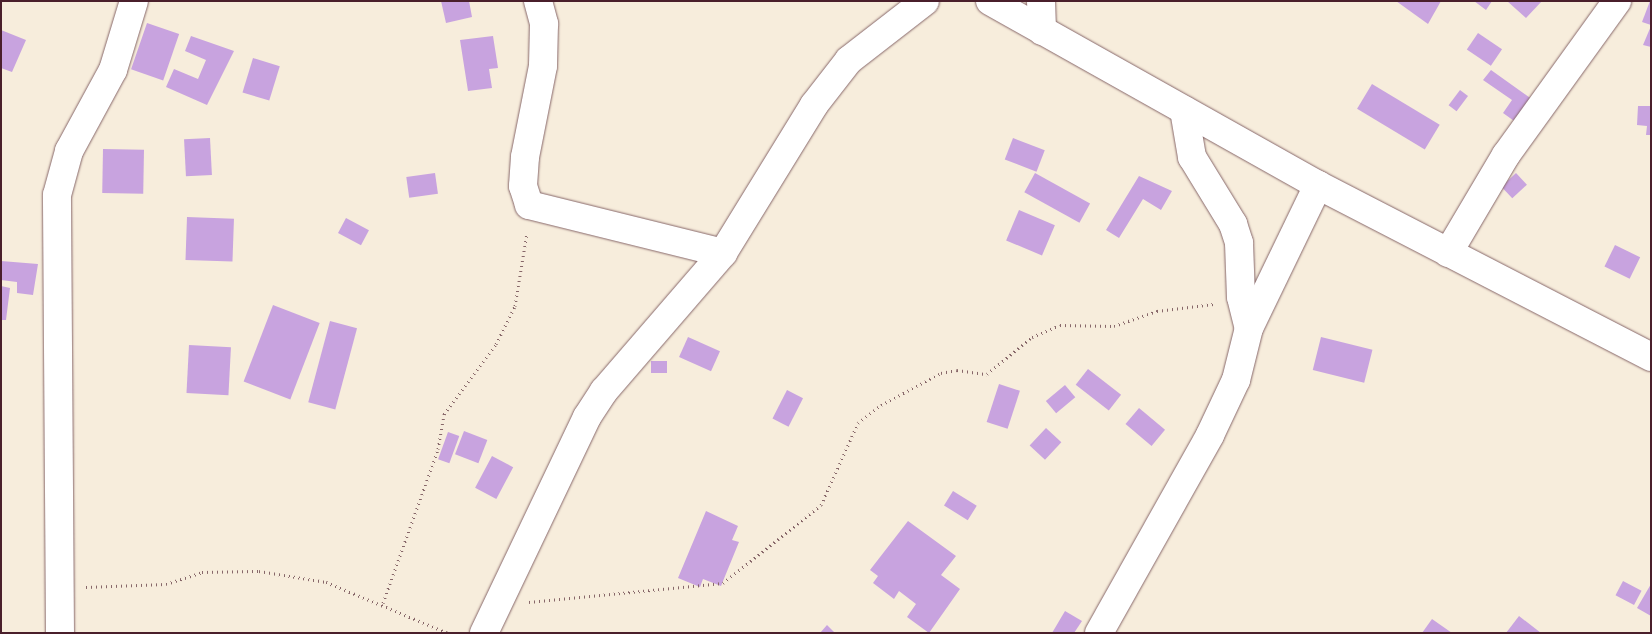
<!DOCTYPE html>
<style>
body{margin:0}
#map{position:relative;width:1652px;height:634px;overflow:hidden;background:#f7eddc;font-family:"Libre Bodoni",serif}
div>[style]{position:absolute}
.building>*{inset:0;background:#c8a3df;transform-origin:0 0}
.path>*{height:3px;margin-top:-1.5px;transform-origin:0;background:repeating-linear-gradient(90deg,#876769 0 1px,transparent 0 5px)}
.roads{filter:drop-shadow(0 0 1px #876769) drop-shadow(0 0 1px #876769)}
.minor>*{height:28px;margin:-14px;padding:0 14px;transform-origin:14px;border-radius:14px;background:#fff}
span{translate:-50% -50%;white-space:nowrap;text-align:center;line-height:1.15;-webkit-text-stroke:4.5px #fff;paint-order:stroke}
.frame{position:absolute;inset:0;border:2px solid #4a1f2b;pointer-events:none}
</style>
<div id="map">
<div class="building">
<div style="clip-path:polygon(441px 1px,469px 1px,472px 17px,446px 23px)"></div>
<div style="clip-path:polygon(1396px 1px,1441px 1px,1428px 24px)"></div>
<div style="clip-path:polygon(1474px 1px,1492px 1px,1486px 10px)"></div>
<div style="clip-path:polygon(1507px 1px,1542px 1px,1526px 18px)"></div>
<div style="clip-path:polygon(1650px 1px,1651px 1px,1651px 25px,1642px 22px)"></div>
<div style="left:147px;top:23px;width:34px;height:49px;rotate:19deg"></div>
<div style="clip-path:polygon(1651px 26px,1651px 47px,1643px 45px)"></div>
<div style="clip-path:polygon(1px 30px,26px 40px,12px 72px,1px 68px)"></div>
<div style="left:1478px;top:33px;width:29px;height:20px;rotate:34deg"></div>
<div style="clip-path:polygon(191px 36px,234px 51px,207px 105px,166px 87px,174px 69px,198px 79px,206px 60px,185px 51px)"></div>
<div style="clip-path:polygon(493px 36px,498px 68px,489px 69px,492px 88px,468px 91px,460px 40px)"></div>
<div style="left:253px;top:58px;width:28px;height:36px;rotate:17deg"></div>
<div style="clip-path:polygon(1491px 70px,1533px 100px,1517px 123px,1503px 113px,1512px 100px,1483px 80px)"></div>
<div style="left:1372px;top:84px;width:79px;height:29px;rotate:31deg"></div>
<div style="left:1460px;top:90px;width:10px;height:19px;rotate:37deg"></div>
<div style="clip-path:polygon(1638px 106px,1651px 106px,1651px 135px,1646px 135px,1647px 126px,1637px 125px)"></div>
<div style="left:210px;top:138px;width:37px;height:26px;rotate:87deg"></div>
<div style="left:1013px;top:138px;width:34px;height:23px;rotate:21deg"></div>
<div style="left:103px;top:149px;width:41px;height:44px;rotate:1deg"></div>
<div style="left:435px;top:173px;width:21px;height:29px;rotate:82deg"></div>
<div style="left:1035px;top:173px;width:63px;height:22px;rotate:29deg"></div>
<div style="left:1516px;top:173px;width:16px;height:20px;rotate:47deg"></div>
<div style="clip-path:polygon(1139px 176px,1172px 191px,1161px 210px,1143px 199px,1119px 238px,1106px 230px)"></div>
<div style="left:1019px;top:210px;width:39px;height:33px;rotate:23deg"></div>
<div style="left:187px;top:217px;width:47px;height:43px;rotate:2deg"></div>
<div style="left:346px;top:218px;width:26px;height:17px;rotate:28deg"></div>
<div style="left:1615px;top:245px;width:28px;height:24px;rotate:26deg"></div>
<div style="clip-path:polygon(1px 261px,38px 264px,33px 295px,17px 293px,17px 282px,1px 280px)"></div>
<div style="clip-path:polygon(1px 286px,10px 288px,6px 320px,1px 320px)"></div>
<div style="left:273px;top:305px;width:50px;height:82px;rotate:21deg"></div>
<div style="left:330px;top:321px;width:28px;height:84px;rotate:15deg"></div>
<div style="left:688px;top:337px;width:35px;height:22px;rotate:24deg"></div>
<div style="left:1321px;top:337px;width:53px;height:34px;rotate:14deg"></div>
<div style="left:189px;top:345px;width:42px;height:48px;rotate:3deg"></div>
<div style="left:651px;top:361px;width:16px;height:12px"></div>
<div style="left:1088px;top:369px;width:42px;height:20px;rotate:38deg"></div>
<div style="left:999px;top:384px;width:22px;height:40px;rotate:18deg"></div>
<div style="left:1065px;top:385px;width:16px;height:25px;rotate:50deg"></div>
<div style="left:787px;top:390px;width:18px;height:32px;rotate:27deg"></div>
<div style="left:1139px;top:408px;width:34px;height:21px;rotate:40deg"></div>
<div style="left:1046px;top:428px;width:21px;height:24px;rotate:43deg"></div>
<div style="left:464px;top:431px;width:25px;height:25px;rotate:21deg"></div>
<div style="left:448px;top:432px;width:12px;height:29px;rotate:20deg"></div>
<div style="left:492px;top:456px;width:24px;height:36px;rotate:28deg"></div>
<div style="left:953px;top:491px;width:28px;height:17px;rotate:32deg"></div>
<div style="clip-path:polygon(706px 511px,738px 526px,732px 540px,739px 542px,721px 586px,703px 579px,700px 587px,678px 578px)"></div>
<div style="clip-path:polygon(908px 521px,956px 556px,941px 575px,960px 589px,929px 633px,907px 617px,916px 604px,899px 591px,894px 599px,873px 583px,878px 576px,870px 570px)"></div>
<div style="left:1623px;top:581px;width:21px;height:16px;rotate:28deg"></div>
<div style="clip-path:polygon(1651px 584px,1651px 616px,1637px 608px)"></div>
<div style="clip-path:polygon(1065px 611px,1082px 621px,1074px 633px,1052px 633px)"></div>
<div style="clip-path:polygon(1519px 616px,1541px 633px,1506px 633px)"></div>
<div style="clip-path:polygon(1432px 619px,1452px 633px,1422px 633px)"></div>
<div style="clip-path:polygon(827px 625px,835px 633px,820px 633px)"></div>
</div>
<div class="path">
<div style="left:86px;top:587px;width:80px;rotate:-2.1deg"></div>
<div style="left:166px;top:584px;width:38px;rotate:-18deg"></div>
<div style="left:202px;top:572px;width:57px;rotate:-1deg"></div>
<div style="left:259px;top:571px;width:68px;rotate:9.3deg"></div>
<div style="left:326px;top:582px;width:132px;rotate:22.7deg"></div>
<div style="left:529px;top:602px;width:195px;rotate:-5.6deg"></div>
<div style="left:723px;top:583px;width:125px;rotate:-38.5deg"></div>
<div style="left:821px;top:505px;width:90px;rotate:-65.7deg"></div>
<div style="left:858px;top:423px;width:29px;rotate:-38deg"></div>
<div style="left:881px;top:405px;width:68px;rotate:-28.1deg"></div>
<div style="left:941px;top:373px;width:16px;rotate:-11deg"></div>
<div style="left:957px;top:370px;width:30px;rotate:8deg"></div>
<div style="left:987px;top:374px;width:58px;rotate:-39.4deg"></div>
<div style="left:1032px;top:337px;width:30px;rotate:-23deg"></div>
<div style="left:1060px;top:325px;width:54px;rotate:1.1deg"></div>
<div style="left:1114px;top:326px;width:46px;rotate:-19.2deg"></div>
<div style="left:1157px;top:311px;width:57px;rotate:-7deg"></div>
<div style="left:383px;top:603px;width:164px;rotate:-70.3deg"></div>
<div style="left:438px;top:449px;width:36px;rotate:-80deg"></div>
<div style="left:444px;top:414px;width:87px;rotate:-53.4deg"></div>
<div style="left:496px;top:344px;width:42px;rotate:-63.4deg"></div>
<div style="left:515px;top:306px;width:74px;rotate:-80.7deg"></div>
</div>
<div class="roads">
<div class="minor">
<div style="left:538px;top:1px;width:24px;rotate:75deg"></div>
<div style="left:544px;top:24px;width:42px;rotate:91.4deg"></div>
<div style="left:543px;top:66px;width:93px;rotate:101.2deg"></div>
<div style="left:525px;top:157px;width:29px;rotate:94deg"></div>
<div style="left:523px;top:186px;width:20px;rotate:72deg"></div>
<div style="left:529px;top:205px;width:200px;rotate:13.9deg"></div>
<div style="left:990px;top:1px;width:376px;rotate:29.3deg"></div>
<div style="left:1318px;top:185px;width:375px;rotate:27.3deg"></div>
<div style="left:1041px;top:1px;width:30px;rotate:88deg"></div>
<div style="left:1184px;top:110px;width:48px;rotate:80.3deg"></div>
<div style="left:1192px;top:157px;width:79px;rotate:58.5deg"></div>
<div style="left:1233px;top:224px;width:20px;rotate:72deg"></div>
<div style="left:1239px;top:243px;width:54px;rotate:87.9deg"></div>
<div style="left:1241px;top:297px;width:32px;rotate:76deg"></div>
<div style="left:1448px;top:253px;width:114px;rotate:-59.4deg"></div>
<div style="left:1506px;top:155px;width:190px;rotate:-54.2deg"></div>
<div style="left:60px;top:633px;width:438px;rotate:-90.4deg"></div>
<div style="left:57px;top:195px;width:46px;rotate:-74.7deg"></div>
<div style="left:69px;top:151px;width:92px;rotate:-61.5deg"></div>
<div style="left:113px;top:70px;width:72px;rotate:-73.1deg"></div>
<div style="left:484px;top:633px;width:239px;rotate:-64.5deg"></div>
<div style="left:587px;top:417px;width:31px;rotate:-57deg"></div>
<div style="left:604px;top:391px;width:182px;rotate:-49.2deg"></div>
<div style="left:723px;top:253px;width:174px;rotate:-58.4deg"></div>
<div style="left:814px;top:105px;width:57px;rotate:-52.1deg"></div>
<div style="left:849px;top:60px;width:96px;rotate:-37.8deg"></div>
<div style="left:1099px;top:633px;width:227px;rotate:-60.7deg"></div>
<div style="left:1210px;top:435px;width:61px;rotate:-64.7deg"></div>
<div style="left:1236px;top:380px;width:54px;rotate:-76deg"></div>
<div style="left:1249px;top:328px;width:159px;rotate:-64.2deg"></div>
</div>
</div>
<div class="frame"></div>
</div>
